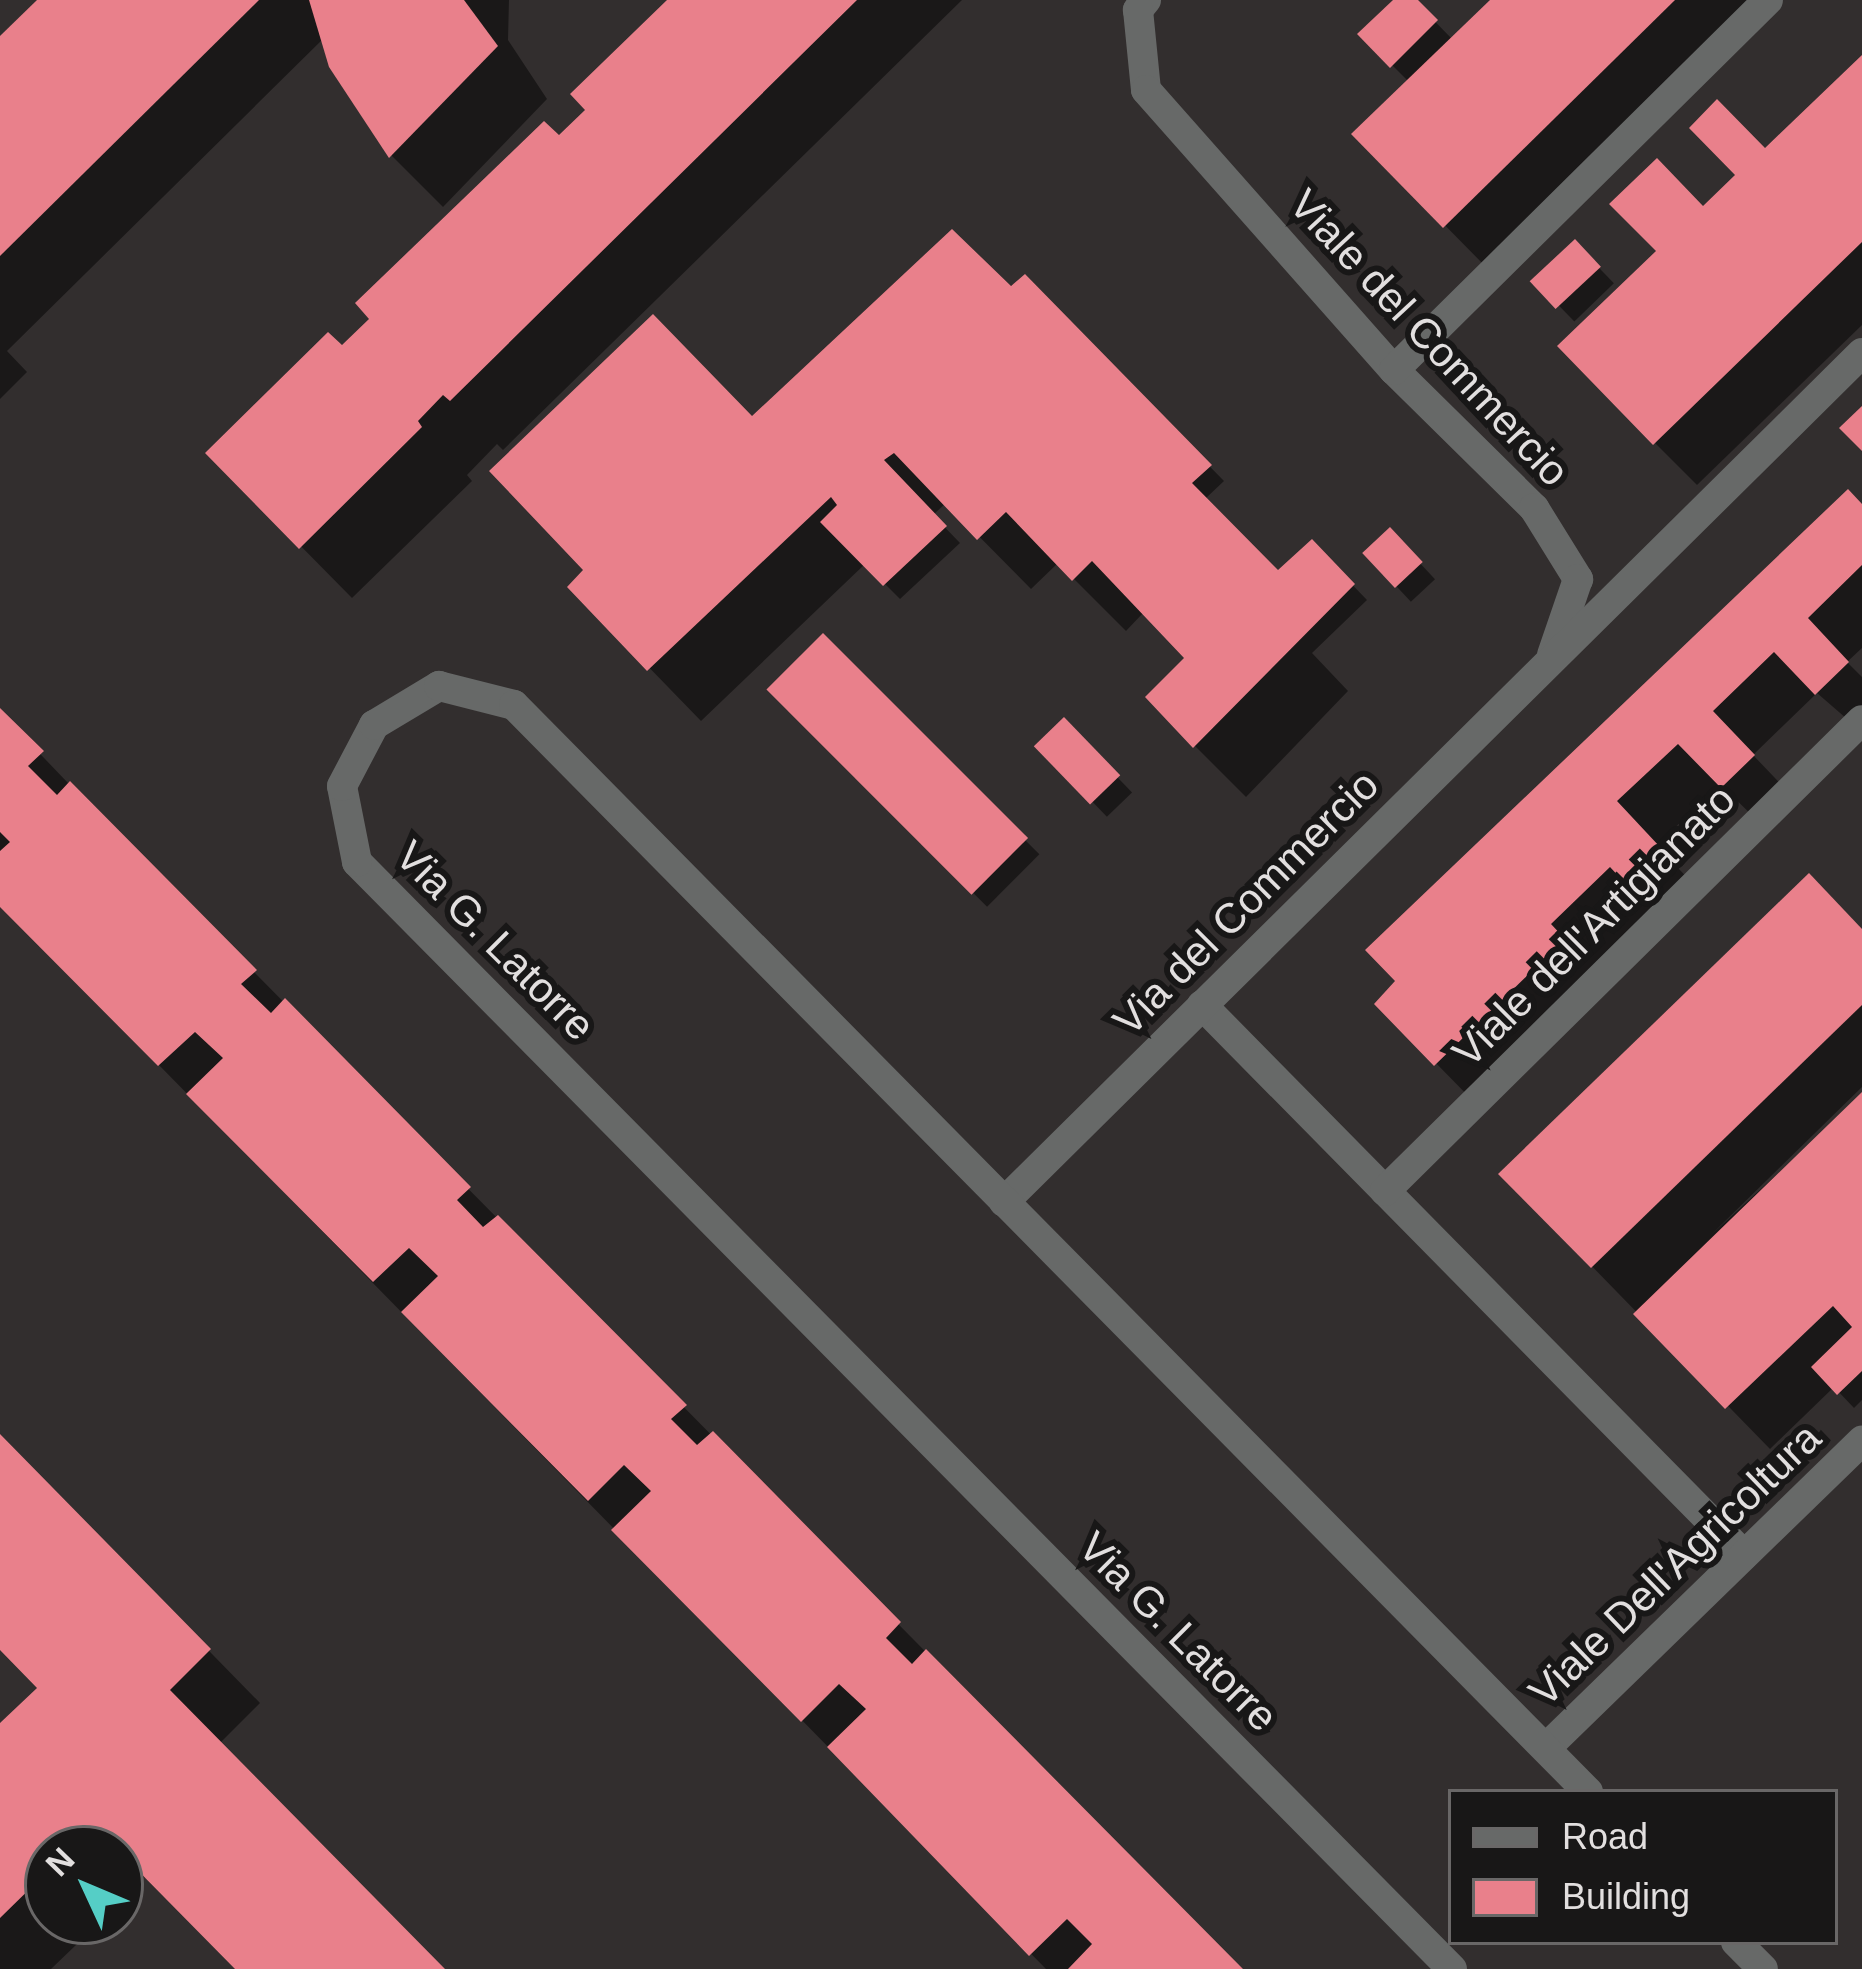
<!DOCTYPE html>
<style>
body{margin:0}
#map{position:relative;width:1862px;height:1969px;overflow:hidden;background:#322e2e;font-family:Helvetica,sans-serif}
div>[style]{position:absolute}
.shadow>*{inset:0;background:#0007;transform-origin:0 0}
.building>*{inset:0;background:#e9808b;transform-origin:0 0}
.minor>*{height:30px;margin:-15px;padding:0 15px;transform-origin:15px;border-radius:15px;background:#676968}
span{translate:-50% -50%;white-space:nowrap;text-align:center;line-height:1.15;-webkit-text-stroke:12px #181717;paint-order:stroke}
.street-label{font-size:42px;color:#e2dfdf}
.legend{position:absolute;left:1448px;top:1789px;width:390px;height:156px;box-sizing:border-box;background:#181717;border:3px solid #696767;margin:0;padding:15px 21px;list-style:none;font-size:36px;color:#e2dfdf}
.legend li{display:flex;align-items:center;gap:24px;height:60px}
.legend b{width:60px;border:3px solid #696767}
.north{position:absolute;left:24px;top:1825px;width:120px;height:120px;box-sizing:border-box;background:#181717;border:3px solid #696767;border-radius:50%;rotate:314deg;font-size:33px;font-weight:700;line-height:48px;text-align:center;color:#e2dfdf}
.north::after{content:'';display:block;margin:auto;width:42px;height:54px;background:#55cec6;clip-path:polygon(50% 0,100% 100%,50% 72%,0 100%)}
</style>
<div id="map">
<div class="shadow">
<div style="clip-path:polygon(41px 0,509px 0,508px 40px,547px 99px,443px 207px,392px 156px,332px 66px,324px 38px,7px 351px,27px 372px,0 399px,0 40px)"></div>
<div style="clip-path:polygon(671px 0,962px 0,503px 450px,497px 444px,467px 475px,472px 481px,352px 598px,209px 453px,342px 349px,590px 110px)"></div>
<div style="clip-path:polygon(1397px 0,1414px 0,1453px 40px,1495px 0,1759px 0,1487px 268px,1355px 134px,1409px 82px,1361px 34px)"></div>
<div style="clip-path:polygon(1862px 59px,1862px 325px,1697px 485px,1655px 443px,1704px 210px)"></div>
<div style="left:1575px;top:243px;width:56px;height:55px;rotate:46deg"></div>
<div style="clip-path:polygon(1025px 278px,1224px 481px,1205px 499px,1278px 574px,1312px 543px,1367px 600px,1312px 653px,1348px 691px,1246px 797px,1195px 746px,1189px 658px,1144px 612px,1126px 631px,1058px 563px,1031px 589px,946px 503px,933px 515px,960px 543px,900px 599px,865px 564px,701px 721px,571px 587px,753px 420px)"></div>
<div style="clip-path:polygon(1862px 508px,1862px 648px,1847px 662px,1862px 677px,1862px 732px,1817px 693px,1753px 755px,1795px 799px,1765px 828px,1721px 785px,1656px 845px,1700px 891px,1478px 1106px,1378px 1004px)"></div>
<div style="left:1390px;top:531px;width:66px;height:33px;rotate:47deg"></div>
<div style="left:823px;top:638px;width:306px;height:74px;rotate:45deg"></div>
<div style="clip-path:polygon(0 712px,91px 807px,1239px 1969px,1046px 1969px,0 903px)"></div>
<div style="left:1064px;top:722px;width:98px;height:35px;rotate:46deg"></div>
<div style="clip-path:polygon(1862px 932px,1862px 1087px,1711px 1235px,1862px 1096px,1862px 1400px,1854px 1408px,1834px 1387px,1770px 1449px,1502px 1174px)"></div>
<div style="clip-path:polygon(0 1437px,260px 1703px,220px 1743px,441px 1969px,240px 1969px,147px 1875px,120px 1902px,120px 1849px,48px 1849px,48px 1921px,101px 1921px,51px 1969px,0 1969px,0 1728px,41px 1688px,0 1645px)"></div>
</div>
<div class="building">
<div style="clip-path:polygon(37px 0,259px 0,0 256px,0 36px)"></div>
<div style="clip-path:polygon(309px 0,464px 0,498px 46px,389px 158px,329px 67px)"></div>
<div style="clip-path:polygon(667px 0,857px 0,450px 401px,443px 395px,418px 421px,422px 427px,299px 549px,205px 453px,328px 332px,342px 345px,369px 319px,355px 303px,544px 121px,559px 135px,585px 110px,570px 94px)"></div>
<div style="clip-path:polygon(1393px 0,1418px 0,1438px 20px,1390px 68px,1357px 34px)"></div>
<div style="clip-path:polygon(1490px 0,1675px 0,1443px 228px,1351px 134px)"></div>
<div style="clip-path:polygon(1862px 55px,1862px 242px,1653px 445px,1557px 346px,1656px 251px,1609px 204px,1657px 158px,1703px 206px,1735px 175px,1689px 128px,1717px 99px,1765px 148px)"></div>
<div style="clip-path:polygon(952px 229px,1011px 286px,1025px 274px,1212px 465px,1192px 483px,1278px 570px,1312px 539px,1355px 584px,1193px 748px,1145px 697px,1184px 658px,1092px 561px,1072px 581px,1006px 512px,977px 540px,894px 453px,884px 460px,947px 526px,883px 586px,820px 522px,837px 505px,831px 497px,647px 671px,567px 587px,583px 570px,489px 471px,653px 314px,752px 416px)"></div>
<div style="left:1575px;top:239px;width:38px;height:62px;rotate:47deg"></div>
<div style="clip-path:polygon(1862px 406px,1862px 451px,1839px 428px)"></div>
<div style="clip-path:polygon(1848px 489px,1862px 504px,1862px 565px,1808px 618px,1849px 662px,1815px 695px,1774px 652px,1713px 711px,1755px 755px,1721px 788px,1678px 744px,1617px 801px,1660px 847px,1624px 882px,1610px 867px,1551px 924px,1565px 939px,1434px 1066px,1374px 1004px,1395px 981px,1365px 950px)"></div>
<div style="left:1390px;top:527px;width:48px;height:38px;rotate:47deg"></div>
<div style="left:823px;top:633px;width:290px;height:80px;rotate:45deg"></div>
<div style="clip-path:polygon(0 708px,44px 751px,28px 766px,57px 795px,70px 781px,257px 970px,241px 984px,271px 1013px,285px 998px,471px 1187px,457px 1200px,483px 1227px,498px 1215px,687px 1405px,671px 1419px,697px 1445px,713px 1431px,901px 1622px,886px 1638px,912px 1664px,926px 1649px,1243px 1969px,1068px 1969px,1092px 1944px,1067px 1919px,1029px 1956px,827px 1747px,866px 1709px,839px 1684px,801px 1722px,611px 1530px,651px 1491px,624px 1465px,588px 1501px,401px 1312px,438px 1276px,409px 1248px,373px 1282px,186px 1094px,223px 1058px,195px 1032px,158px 1066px,0 907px,0 851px,10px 842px,0 832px)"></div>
<div style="left:1064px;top:717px;width:81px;height:42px;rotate:46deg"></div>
<div style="clip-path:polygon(1809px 873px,1862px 929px,1862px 1005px,1591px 1268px,1498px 1174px)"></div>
<div style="clip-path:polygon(1862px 1092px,1862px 1371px,1837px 1395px,1811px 1367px,1852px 1327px,1833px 1306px,1725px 1409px,1633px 1314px)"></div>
<div style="clip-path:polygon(0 1434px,211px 1649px,170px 1690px,445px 1969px,235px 1969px,94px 1826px,70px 1849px,48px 1849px,48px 1871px,0 1918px,0 1723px,37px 1688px,0 1650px)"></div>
</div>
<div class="minor">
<div style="left:1146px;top:0;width:13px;rotate:129deg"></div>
<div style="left:1138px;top:10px;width:80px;rotate:84.3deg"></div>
<div style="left:1146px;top:90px;width:374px;rotate:48.5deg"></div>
<div style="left:1394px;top:370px;width:197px;rotate:44.6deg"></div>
<div style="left:1534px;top:508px;width:84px;rotate:58.2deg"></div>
<div style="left:1578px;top:579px;width:80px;rotate:108.9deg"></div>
<div style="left:1394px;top:370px;width:526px;rotate:-44.69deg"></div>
<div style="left:1202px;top:1005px;width:772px;rotate:45.42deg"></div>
<div style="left:1385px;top:1191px;width:670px;rotate:-44.64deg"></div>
<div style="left:1004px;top:1202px;width:1207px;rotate:-44.7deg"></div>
<div style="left:1546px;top:1748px;width:441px;rotate:-44.2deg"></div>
<div style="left:1736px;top:1942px;width:38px;rotate:45deg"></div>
<div style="left:1452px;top:1969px;width:1557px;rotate:-134.69deg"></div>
<div style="left:357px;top:862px;width:77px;rotate:-101.2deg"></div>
<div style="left:342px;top:786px;width:69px;rotate:-62.3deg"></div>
<div style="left:374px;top:725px;width:76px;rotate:-31deg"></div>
<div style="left:439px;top:686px;width:77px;rotate:14.2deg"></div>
<div style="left:514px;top:705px;width:1528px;rotate:45.34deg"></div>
</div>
<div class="street-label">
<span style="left:1429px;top:338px;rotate:47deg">Viale del Commercio</span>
<span style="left:1246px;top:903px;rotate:-45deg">Via del Commercio</span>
<span style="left:1594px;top:926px;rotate:-45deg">Viale dell'Artigianato</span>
<span style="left:495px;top:941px;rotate:45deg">Via G. Latorre</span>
<span style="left:1675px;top:1565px;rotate:-44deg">Viale Dell'Agricoltura</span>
<span style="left:1178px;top:1632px;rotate:45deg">Via G. Latorre</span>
</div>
<ul class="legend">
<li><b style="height:15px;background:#676968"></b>Road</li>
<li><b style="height:33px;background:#e9808b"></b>Building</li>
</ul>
<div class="north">N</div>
</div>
